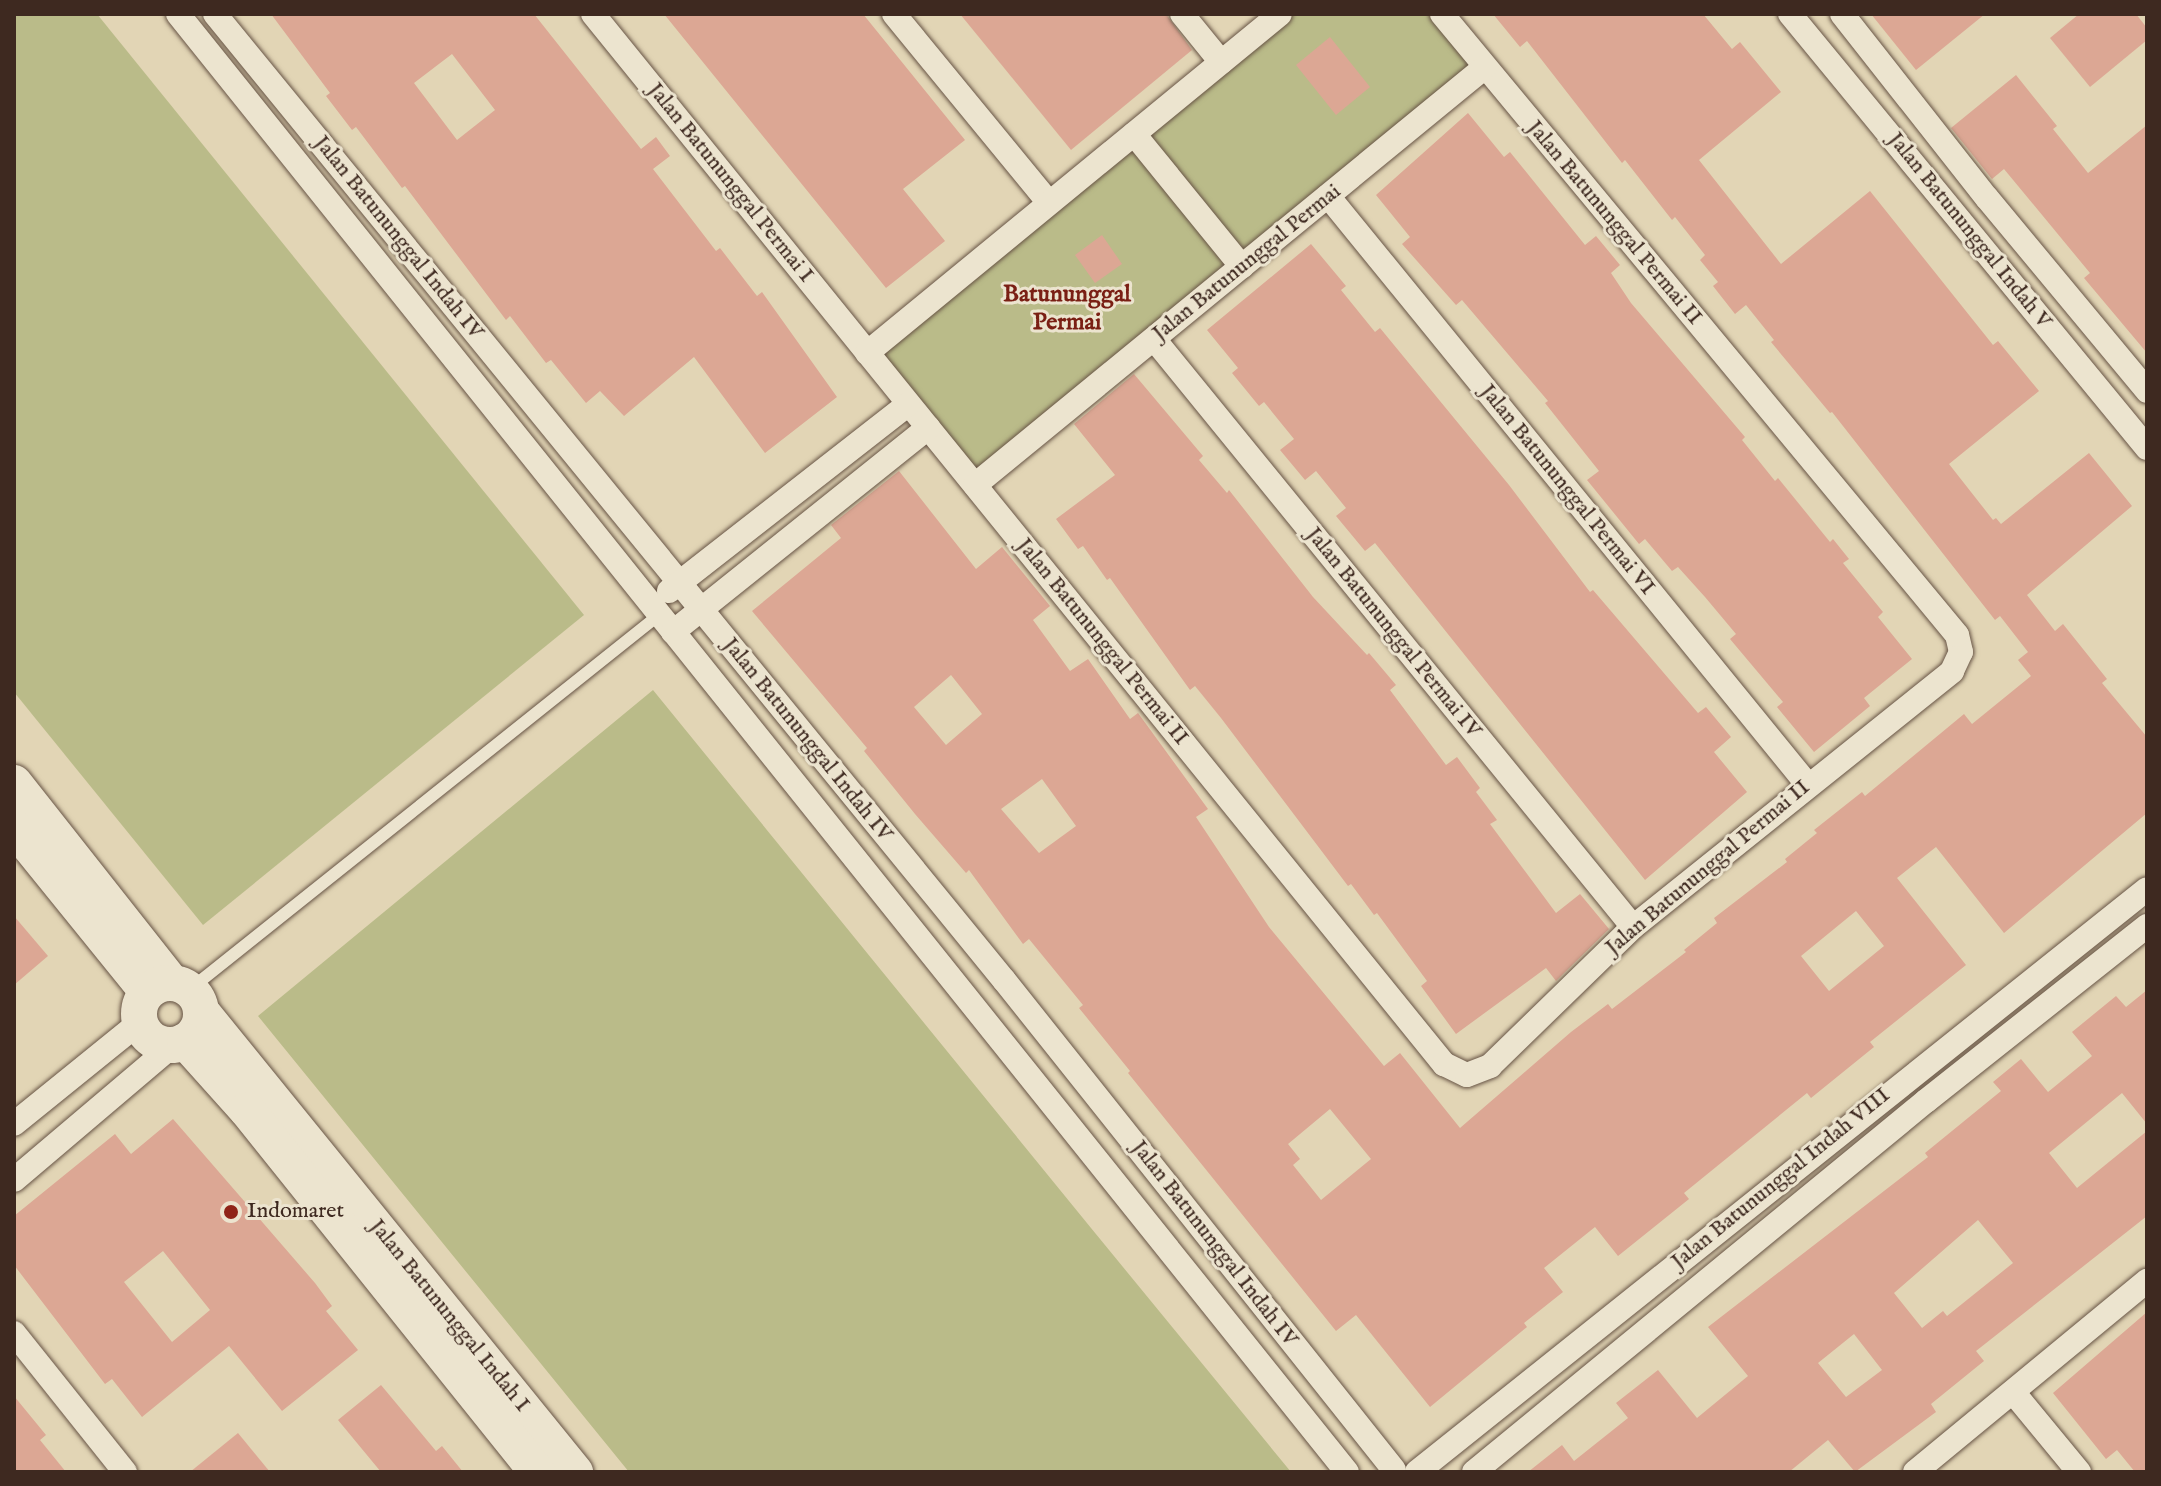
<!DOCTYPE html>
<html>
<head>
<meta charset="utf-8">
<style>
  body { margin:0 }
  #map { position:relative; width:2161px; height:1486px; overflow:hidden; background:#e2d5b5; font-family:"IM FELL English",serif }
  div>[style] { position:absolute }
  .green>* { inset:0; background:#babb89 }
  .building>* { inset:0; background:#dca794 }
  .roads { filter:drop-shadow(0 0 2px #675445) drop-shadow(0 0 2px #675445) }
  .lane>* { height:12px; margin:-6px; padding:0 6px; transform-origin:6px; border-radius:6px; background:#ece4cf }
  .street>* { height:24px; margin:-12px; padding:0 12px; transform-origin:12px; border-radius:12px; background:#ece4cf }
  .secondary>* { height:36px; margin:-18px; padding:0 18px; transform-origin:18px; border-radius:18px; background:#ece4cf }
  .secondary>.ring { margin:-18px; padding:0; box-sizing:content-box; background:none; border:36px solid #ece4cf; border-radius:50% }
  .dots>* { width:22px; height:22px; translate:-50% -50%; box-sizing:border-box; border:4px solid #ece4cf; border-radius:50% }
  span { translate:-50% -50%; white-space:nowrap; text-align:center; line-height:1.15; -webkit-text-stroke:6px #ece4cf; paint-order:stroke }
  .street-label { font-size:22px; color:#3e2920 }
  .poi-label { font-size:22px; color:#3e2920 }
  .left { translate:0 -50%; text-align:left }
  .neighbourhood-label { font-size:24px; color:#7a1f14; font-weight:700 }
  .frame { position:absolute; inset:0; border:16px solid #3e2920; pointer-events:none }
</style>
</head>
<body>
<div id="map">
  <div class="green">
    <i style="clip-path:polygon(14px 14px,97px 14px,584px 615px,203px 925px,14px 692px)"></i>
    <i style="clip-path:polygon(1290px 14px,1445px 14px,1483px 61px,975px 479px,871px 352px)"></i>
    <i style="clip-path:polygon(653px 690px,1091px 1228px,1291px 1472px,629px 1472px,258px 1016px)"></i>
  </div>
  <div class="building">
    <i style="clip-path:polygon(evenodd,271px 14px,534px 14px,641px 149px,656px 137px,670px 156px,653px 169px,716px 251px,720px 248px,757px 296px,762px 292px,837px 397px,765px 453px,694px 357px,624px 416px,600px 391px,586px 403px,551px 360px,546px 363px,510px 316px,506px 320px,405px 186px,402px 188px,356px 127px,352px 130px,326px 96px,330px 93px,271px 14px,452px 54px,495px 110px,457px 140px,414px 83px,452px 54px)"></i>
    <i style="clip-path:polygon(664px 14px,863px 14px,965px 140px,903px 189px,945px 241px,886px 288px)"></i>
    <i style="clip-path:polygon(960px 14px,1166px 14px,1192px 50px,1071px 150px)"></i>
    <i style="clip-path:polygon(evenodd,1493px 14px,1703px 14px,1732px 49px,1740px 42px,1781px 92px,1699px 160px,1781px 264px,1870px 191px,1993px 345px,1998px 341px,2039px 391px,1949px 464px,1993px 520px,1996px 518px,2001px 524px,2089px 453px,2132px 506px,2027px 595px,2055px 631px,2063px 624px,2107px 679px,2102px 683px,2147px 737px,2147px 813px,2004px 933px,1936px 847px,1897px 878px,1966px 965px,1870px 1042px,1874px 1047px,1811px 1098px,1807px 1093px,1684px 1193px,1689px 1199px,1618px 1256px,1595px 1227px,1544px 1268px,1563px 1292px,1524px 1323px,1527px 1327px,1430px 1407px,1356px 1315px,1336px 1331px,1128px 1073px,1130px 1071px,1079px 1008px,1083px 1005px,1029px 939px,1023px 944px,969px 870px,966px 873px,915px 814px,864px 751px,867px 748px,752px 611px,841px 538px,831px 525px,899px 471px,976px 569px,1002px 547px,1050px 606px,1033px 620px,1070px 671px,1088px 659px,1130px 719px,1138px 713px,1208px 809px,1196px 817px,1269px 927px,1384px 1066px,1400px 1053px,1460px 1128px,1571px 1032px,1608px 1004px,1612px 1009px,1686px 952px,1684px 950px,1717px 923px,1714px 918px,1787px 862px,1785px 859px,1817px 833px,1814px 830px,1862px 792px,1865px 796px,1964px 714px,1972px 724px,2031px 676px,2018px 660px,2028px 652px,2000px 616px,1995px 620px,1832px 412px,1830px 413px,1771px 342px,1774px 340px,1746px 305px,1735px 314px,1713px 286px,1718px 282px,1700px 260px,1705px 255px,1675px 217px,1672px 220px,1625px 160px,1622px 163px,1527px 41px,1520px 47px,1493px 14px,951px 675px,982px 714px,946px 745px,914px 707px,951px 675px,1493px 14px,1042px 779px,1076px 826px,1039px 853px,1001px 809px,1042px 779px,1493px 14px,1856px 911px,1884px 946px,1829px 991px,1801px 956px,1856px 911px,1493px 14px,1330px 1109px,1371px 1159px,1321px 1200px,1293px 1165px,1300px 1159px,1288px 1144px,1330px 1109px)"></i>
    <i style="clip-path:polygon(1871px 14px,1985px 14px,1916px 70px)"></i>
    <i style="clip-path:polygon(2079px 14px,2136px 14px,2147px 28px,2147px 40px,2090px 87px,2050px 38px)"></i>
    <i style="clip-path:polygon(1330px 37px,1370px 87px,1336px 115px,1296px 65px)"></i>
    <i style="clip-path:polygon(2016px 75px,2057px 126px,2053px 129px,2088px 173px,2147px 125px,2147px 353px,2084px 278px,2090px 273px,2004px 169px,1992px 179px,1951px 128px)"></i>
    <i style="clip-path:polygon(1468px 113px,1504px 157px,1510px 152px,1585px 245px,1596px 236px,1620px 265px,1611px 273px,1631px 303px,1745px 437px,1742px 440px,1775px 481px,1778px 478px,1830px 542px,1833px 539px,1849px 559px,1843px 563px,1883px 612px,1878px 617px,1912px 659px,1864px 698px,1870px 706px,1814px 752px,1777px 707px,1783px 702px,1730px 639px,1736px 634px,1705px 597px,1678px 567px,1672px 571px,1645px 539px,1639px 544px,1587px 480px,1599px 471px,1545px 403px,1548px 401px,1462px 300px,1456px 305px,1402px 244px,1410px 237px,1376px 195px)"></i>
    <i style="clip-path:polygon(1102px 235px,1122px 264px,1095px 283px,1075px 255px)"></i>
    <i style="clip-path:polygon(1311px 244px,1346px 286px,1341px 290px,1375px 332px,1380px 328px,1509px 485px,1590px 592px,1593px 590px,1698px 713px,1706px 707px,1731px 737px,1714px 752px,1747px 792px,1645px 880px,1375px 543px,1365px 551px,1336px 516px,1346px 508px,1316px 471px,1305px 480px,1280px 450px,1294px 439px,1264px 402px,1259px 406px,1232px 373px,1238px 368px,1207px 330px)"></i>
    <i style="clip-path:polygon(1134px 374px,1203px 456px,1199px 460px,1227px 493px,1229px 490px,1313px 597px,1367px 655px,1369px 653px,1396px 685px,1390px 690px,1446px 765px,1457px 757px,1480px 788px,1476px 792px,1497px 820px,1490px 824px,1556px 913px,1580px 894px,1609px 929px,1556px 981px,1546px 968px,1456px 1034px,1421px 986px,1427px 981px,1377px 913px,1374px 915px,1351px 884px,1348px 886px,1221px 718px,1195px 686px,1190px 690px,1110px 578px,1107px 580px,1083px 546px,1078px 549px,1056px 519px,1115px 475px,1074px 424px)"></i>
    <i style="clip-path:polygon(14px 916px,48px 956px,14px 985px)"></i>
    <i style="clip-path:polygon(evenodd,2147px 990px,2147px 1124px,2122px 1093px,2049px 1153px,2077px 1188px,2147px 1131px,2147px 1216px,1976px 1351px,1984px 1361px,1931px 1404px,1936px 1412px,1855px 1472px,1828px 1440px,1789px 1472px,1528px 1472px,1562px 1445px,1574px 1461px,1628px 1418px,1616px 1403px,1658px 1370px,1697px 1418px,1748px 1376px,1708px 1327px,1928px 1157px,1925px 1153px,2001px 1091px,1993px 1082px,2021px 1059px,2048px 1092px,2092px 1056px,2072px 1032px,2116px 996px,2126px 1007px,2147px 990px,1978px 1220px,2013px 1263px,1947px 1316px,1943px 1311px,1922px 1328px,1894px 1293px,1978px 1220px,2147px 990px,1854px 1334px,1882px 1370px,1846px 1397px,1818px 1363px,1854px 1334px)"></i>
    <i style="clip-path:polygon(evenodd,173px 1119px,315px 1283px,332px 1306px,326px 1311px,358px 1350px,282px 1411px,229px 1346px,142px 1417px,112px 1379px,105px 1384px,14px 1265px,14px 1216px,115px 1134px,131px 1154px,173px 1119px,163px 1251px,210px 1310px,172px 1342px,124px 1282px,163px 1251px)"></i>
    <i style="clip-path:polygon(2147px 1312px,2147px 1472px,2135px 1472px,2117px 1450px,2106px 1459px,2053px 1393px)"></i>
    <i style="clip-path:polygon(381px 1385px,436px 1451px,442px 1446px,463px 1472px,381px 1472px,338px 1420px)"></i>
    <i style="clip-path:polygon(14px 1396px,46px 1435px,40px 1440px,66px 1472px,14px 1472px)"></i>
    <i style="clip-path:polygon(238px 1433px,270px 1472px,190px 1472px)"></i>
  </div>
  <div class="roads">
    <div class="lane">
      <i style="left:189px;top:990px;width:601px;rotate:-38.59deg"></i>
    </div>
    <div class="street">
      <i style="left:178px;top:14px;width:1869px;rotate:51.28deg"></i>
      <i style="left:215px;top:14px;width:1247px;rotate:50.76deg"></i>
      <i style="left:1004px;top:980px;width:626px;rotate:51.48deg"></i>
      <i style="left:593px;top:14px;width:1352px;rotate:50.98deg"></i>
      <i style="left:1444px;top:1064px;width:25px;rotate:26deg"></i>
      <i style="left:1467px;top:1075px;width:25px;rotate:-21deg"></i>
      <i style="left:1490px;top:1066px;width:199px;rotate:-44.2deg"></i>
      <i style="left:1633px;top:927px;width:409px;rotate:-38.7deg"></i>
      <i style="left:1952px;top:671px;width:21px;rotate:-65deg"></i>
      <i style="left:1961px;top:652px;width:17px;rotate:-103deg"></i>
      <i style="left:1957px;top:635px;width:807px;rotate:-129.67deg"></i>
      <i style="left:894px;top:14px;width:244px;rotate:50.6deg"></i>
      <i style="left:1182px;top:14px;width:62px;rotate:50.9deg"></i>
      <i style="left:1790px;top:14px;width:562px;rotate:50.56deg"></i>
      <i style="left:1842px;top:14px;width:234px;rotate:51.8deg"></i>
      <i style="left:1987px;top:198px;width:251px;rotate:50.3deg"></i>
      <i style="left:1134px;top:134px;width:171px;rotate:50.9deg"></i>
      <i style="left:1328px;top:196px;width:758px;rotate:50.83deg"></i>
      <i style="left:1154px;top:339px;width:758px;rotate:50.83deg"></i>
      <i style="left:867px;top:353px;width:534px;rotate:-39.38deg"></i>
      <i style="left:975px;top:485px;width:659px;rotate:-39.34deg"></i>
      <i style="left:669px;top:591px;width:303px;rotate:-38deg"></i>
      <i style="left:673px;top:632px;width:327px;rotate:-38.7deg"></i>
      <i style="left:14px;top:1124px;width:162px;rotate:-39deg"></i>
      <i style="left:14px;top:1180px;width:207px;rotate:-40.3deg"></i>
      <i style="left:14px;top:1333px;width:178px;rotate:51.4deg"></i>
      <i style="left:2013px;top:1392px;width:104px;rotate:50.5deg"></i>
      <i style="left:1417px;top:1472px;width:934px;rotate:-38.61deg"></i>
      <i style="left:1474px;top:1472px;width:585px;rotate:-39.38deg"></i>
      <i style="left:1926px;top:1101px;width:282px;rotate:-38.4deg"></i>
      <i style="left:1915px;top:1472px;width:301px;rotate:-39.5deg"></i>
    </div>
    <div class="secondary">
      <i style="left:14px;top:783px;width:253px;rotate:51.7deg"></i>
      <i style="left:14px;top:827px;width:211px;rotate:51deg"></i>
      <i class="ring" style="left:139px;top:983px;width:26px;height:26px"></i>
      <i style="left:201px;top:1011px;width:594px;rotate:50.95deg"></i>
      <i style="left:185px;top:1041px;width:93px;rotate:48.1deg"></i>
      <i style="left:247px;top:1110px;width:464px;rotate:51.3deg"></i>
    </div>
  </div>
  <div class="dots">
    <i style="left:231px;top:1212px;background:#8f2418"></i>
  </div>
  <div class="street-label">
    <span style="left:730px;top:183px;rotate:51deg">Jalan Batununggal Permai I</span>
    <span style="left:1614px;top:223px;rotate:50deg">Jalan Batununggal Permai II</span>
    <span style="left:1969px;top:231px;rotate:51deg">Jalan Batununggal Indah V</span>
    <span style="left:398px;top:238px;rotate:51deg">Jalan Batununggal Indah IV</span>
    <span style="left:1247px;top:263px;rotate:-39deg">Jalan Batununggal Permai</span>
    <span style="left:1567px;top:490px;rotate:51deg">Jalan Batununggal Permai VI</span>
    <span style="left:1393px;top:633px;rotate:51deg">Jalan Batununggal Permai IV</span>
    <span style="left:1102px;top:642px;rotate:51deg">Jalan Batununggal Permai II</span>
    <span style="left:807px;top:740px;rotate:51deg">Jalan Batununggal Indah IV</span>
    <span style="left:1708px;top:868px;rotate:-40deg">Jalan Batununggal Permai II</span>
    <span style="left:1781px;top:1179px;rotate:-39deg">Jalan Batununggal Indah VIII</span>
    <span style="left:1214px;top:1244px;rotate:52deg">Jalan Batununggal Indah IV</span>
    <span style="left:449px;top:1316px;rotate:51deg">Jalan Batununggal Indah I</span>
  </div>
  <div class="poi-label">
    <span class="left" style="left:247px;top:1212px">Indomaret</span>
  </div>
  <div class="neighbourhood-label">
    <span style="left:1067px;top:309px">Batununggal<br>Permai</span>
  </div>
  <div class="frame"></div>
</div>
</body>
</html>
